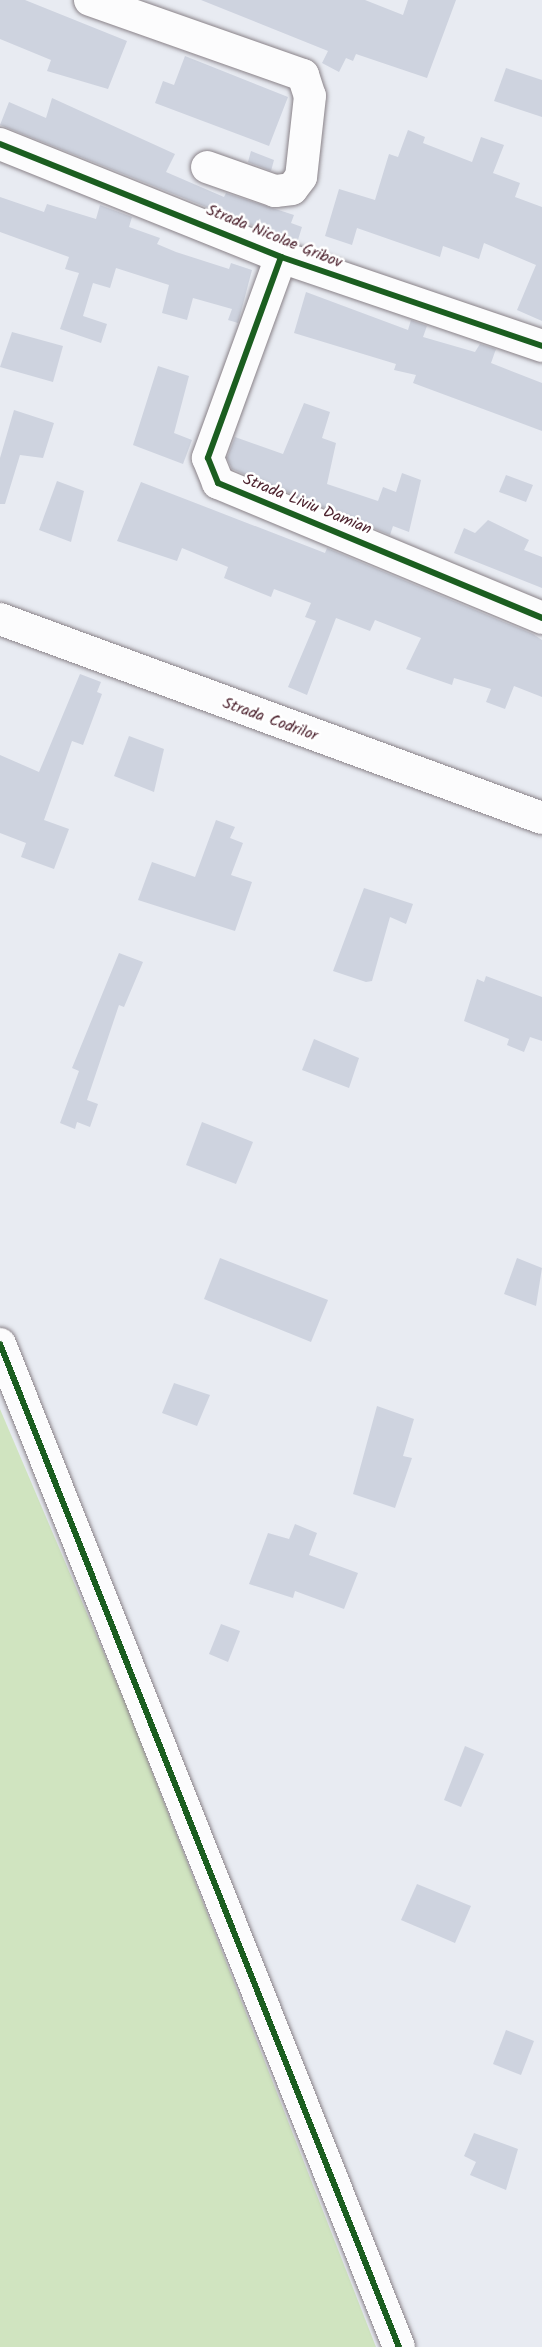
<!DOCTYPE html>
<html>
<head>
<meta charset="utf-8">
<style>
  body { margin:0 }
  #map { position:relative; width:542px; height:2347px; overflow:hidden; background:#e8ebf2; font-family:Kalam,sans-serif }
  div>[style] { position:absolute }
  .green>* { inset:0; background:#d0e4c0 }
  .building>* { inset:0; background:#ced3df }
  .roads { filter:drop-shadow(0 0 2px #898288) drop-shadow(0 0 2px #898288) }
  .minor>* { height:32px; margin:-16px; padding:0 16px; transform-origin:16px; border-radius:16px; background:#fcfcfd }
  .cycleway>* { height:6px; margin:-3px; padding:0 3px; transform-origin:3px; border-radius:3px; background:#1b5e20 }
  span { translate:-50% -50%; white-space:nowrap; text-align:center; line-height:1.15; -webkit-text-stroke:5px #fff; paint-order:stroke }
  .street-label { font-size:16px; color:#4a1f2b }
</style>
</head>
<body>
<div id="map">
  <div class="green">
    <i style="clip-path:polygon(0 1409px,126px 1705px,376px 2347px,0 2347px)"></i>
  </div>
  <div class="building">
    <i style="clip-path:polygon(0 0,25px 0,127px 41px,108px 89px,47px 71px,51px 60px,0 39px)"></i>
    <i style="clip-path:polygon(201px 0,365px 0,403px 15px,408px 0,456px 0,427px 78px,356px 54px,353px 61px,346px 58px,339px 72px,322px 63px,328px 51px)"></i>
    <i style="clip-path:polygon(185px 56px,288px 97px,269px 146px,155px 103px,163px 81px,174px 85px)"></i>
    <i style="clip-path:polygon(506px 68px,542px 80px,542px 117px,494px 101px)"></i>
    <i style="clip-path:polygon(52px 98px,175px 154px,166px 172px,224px 197px,226px 193px,294px 215px,291px 223px,302px 227px,297px 243px,0 125px,9px 102px,46px 118px)"></i>
    <i style="clip-path:polygon(408px 130px,425px 137px,423px 143px,472px 162px,481px 137px,504px 145px,493px 173px,520px 183px,515px 197px,542px 207px,542px 321px,517px 310px,536px 265px,484px 243px,479px 259px,443px 246px,440px 257px,357px 228px,352px 245px,325px 236px,339px 189px,375px 200px,389px 154px,398px 157px)"></i>
    <i style="clip-path:polygon(251px 151px,274px 160px,271px 171px,248px 162px)"></i>
    <i style="clip-path:polygon(0 197px,44px 212px,47px 204px,96px 219px,100px 205px,132px 217px,129px 227px,160px 238px,157px 244px,176px 252px,229px 269px,231px 263px,252px 270px,238px 323px,228px 320px,232px 309px,193px 298px,187px 320px,162px 313px,169px 285px,116px 268px,110px 288px,93px 283px,83px 316px,107px 324px,101px 343px,60px 329px,79px 273px,65px 269px,69px 257px,0 232px)"></i>
    <i style="clip-path:polygon(306px 292px,408px 330px,411px 320px,427px 326px,423px 337px,475px 352px,480px 344px,496px 349px,491px 363px,542px 383px,542px 431px,413px 383px,416px 375px,394px 370px,396px 364px,294px 333px)"></i>
    <i style="clip-path:polygon(12px 332px,63px 346px,53px 382px,0 367px)"></i>
    <i style="clip-path:polygon(158px 366px,189px 376px,174px 433px,192px 440px,183px 464px,133px 445px)"></i>
    <i style="clip-path:polygon(304px 403px,330px 412px,322px 438px,336px 443px,327px 484px,378px 501px,383px 487px,396px 492px,402px 473px,421px 480px,409px 532px,393px 526px,390px 535px,232px 469px,227px 458px,235px 437px,283px 454px)"></i>
    <i style="clip-path:polygon(14px 410px,54px 423px,43px 458px,20px 455px,5px 504px,0 504px,0 458px)"></i>
    <i style="clip-path:polygon(506px 475px,533px 485px,526px 502px,499px 492px)"></i>
    <i style="clip-path:polygon(57px 481px,84px 491px,71px 542px,39px 530px)"></i>
    <i style="clip-path:polygon(141px 482px,325px 553px,327px 548px,533px 634px,542px 640px,542px 697px,514px 686px,505px 709px,486px 702px,491px 689px,454px 678px,452px 685px,406px 669px,421px 638px,375px 620px,370px 631px,336px 618px,307px 695px,288px 687px,316px 621px,305px 617px,311px 603px,274px 589px,271px 597px,224px 578px,228px 567px,182px 548px,177px 561px,117px 541px)"></i>
    <i style="clip-path:polygon(488px 520px,529px 540px,524px 550px,542px 557px,542px 588px,454px 553px,464px 528px,475px 533px)"></i>
    <i style="clip-path:polygon(80px 674px,101px 682px,97px 692px,102px 694px,83px 745px,72px 741px,44px 820px,69px 829px,54px 869px,21px 857px,26px 843px,0 833px,0 755px,39px 772px)"></i>
    <i style="clip-path:polygon(129px 736px,164px 749px,154px 792px,114px 776px)"></i>
    <i style="clip-path:polygon(216px 820px,235px 827px,230px 838px,243px 843px,231px 875px,252px 882px,235px 931px,138px 900px,152px 862px,195px 877px)"></i>
    <i style="clip-path:polygon(364px 888px,413px 904px,406px 924px,390px 917px,372px 981px,366px 982px,333px 971px)"></i>
    <i style="clip-path:polygon(119px 953px,143px 962px,124px 1007px,119px 1005px,87px 1100px,98px 1104px,90px 1127px,77px 1122px,75px 1129px,60px 1123px,79px 1071px,72px 1068px)"></i>
    <i style="clip-path:polygon(486px 976px,542px 997px,542px 1041px,530px 1037px,524px 1052px,507px 1045px,509px 1039px,464px 1021px,477px 979px,484px 982px)"></i>
    <i style="clip-path:polygon(314px 1039px,359px 1058px,349px 1088px,302px 1070px)"></i>
    <i style="clip-path:polygon(202px 1122px,253px 1142px,236px 1184px,186px 1165px)"></i>
    <i style="clip-path:polygon(220px 1258px,328px 1300px,311px 1342px,204px 1299px)"></i>
    <i style="clip-path:polygon(517px 1258px,542px 1268px,536px 1306px,504px 1294px)"></i>
    <i style="clip-path:polygon(174px 1383px,210px 1395px,197px 1426px,162px 1413px)"></i>
    <i style="clip-path:polygon(377px 1406px,414px 1419px,403px 1456px,412px 1458px,395px 1508px,353px 1494px)"></i>
    <i style="clip-path:polygon(295px 1524px,317px 1533px,309px 1555px,358px 1573px,344px 1609px,295px 1591px,293px 1598px,249px 1584px,268px 1533px,289px 1539px)"></i>
    <i style="clip-path:polygon(221px 1624px,240px 1631px,228px 1662px,209px 1654px)"></i>
    <i style="clip-path:polygon(465px 1746px,484px 1754px,461px 1807px,444px 1800px)"></i>
    <i style="clip-path:polygon(417px 1884px,471px 1906px,455px 1943px,401px 1920px)"></i>
    <i style="clip-path:polygon(506px 2030px,534px 2041px,521px 2075px,493px 2064px)"></i>
    <i style="clip-path:polygon(474px 2133px,518px 2149px,506px 2190px,470px 2175px,476px 2162px,464px 2156px)"></i>
  </div>
  <div class="roads">
    <div class="minor">
      <i style="left:90px;top:0;width:226px;rotate:19.4deg"></i>
      <i style="left:303px;top:75px;width:22px;rotate:72deg"></i>
      <i style="left:310px;top:96px;width:81px;rotate:96.3deg"></i>
      <i style="left:301px;top:177px;width:15px;rotate:127deg"></i>
      <i style="left:292px;top:189px;width:17px;rotate:173deg"></i>
      <i style="left:275px;top:191px;width:72px;rotate:-160.6deg"></i>
      <i style="left:0;top:144px;width:303px;rotate:21.9deg"></i>
      <i style="left:281px;top:257px;width:276px;rotate:18.8deg"></i>
      <i style="left:281px;top:257px;width:214px;rotate:110deg"></i>
      <i style="left:208px;top:458px;width:27px;rotate:68deg"></i>
      <i style="left:218px;top:483px;width:351px;rotate:22.6deg"></i>
      <i style="left:0;top:619px;width:577px;rotate:20.16deg"></i>
      <i style="left:0;top:1344px;width:1079px;rotate:68.31deg"></i>
    </div>
  </div>
  <div class="cycleway">
    <i style="left:0;top:144px;width:303px;rotate:21.9deg"></i>
    <i style="left:281px;top:257px;width:276px;rotate:18.8deg"></i>
    <i style="left:281px;top:257px;width:214px;rotate:110deg"></i>
    <i style="left:208px;top:458px;width:27px;rotate:68deg"></i>
    <i style="left:218px;top:483px;width:351px;rotate:22.6deg"></i>
    <i style="left:0;top:1344px;width:1079px;rotate:68.31deg"></i>
  </div>
  <div class="street-label">
    <span style="left:274px;top:237px;rotate:22deg">Strada Nicolae Gribov</span>
    <span style="left:307px;top:505px;rotate:22deg">Strada Liviu Damian</span>
    <span style="left:270px;top:720px;rotate:20deg">Strada Codrilor</span>
  </div>
</div>
</body>
</html>
